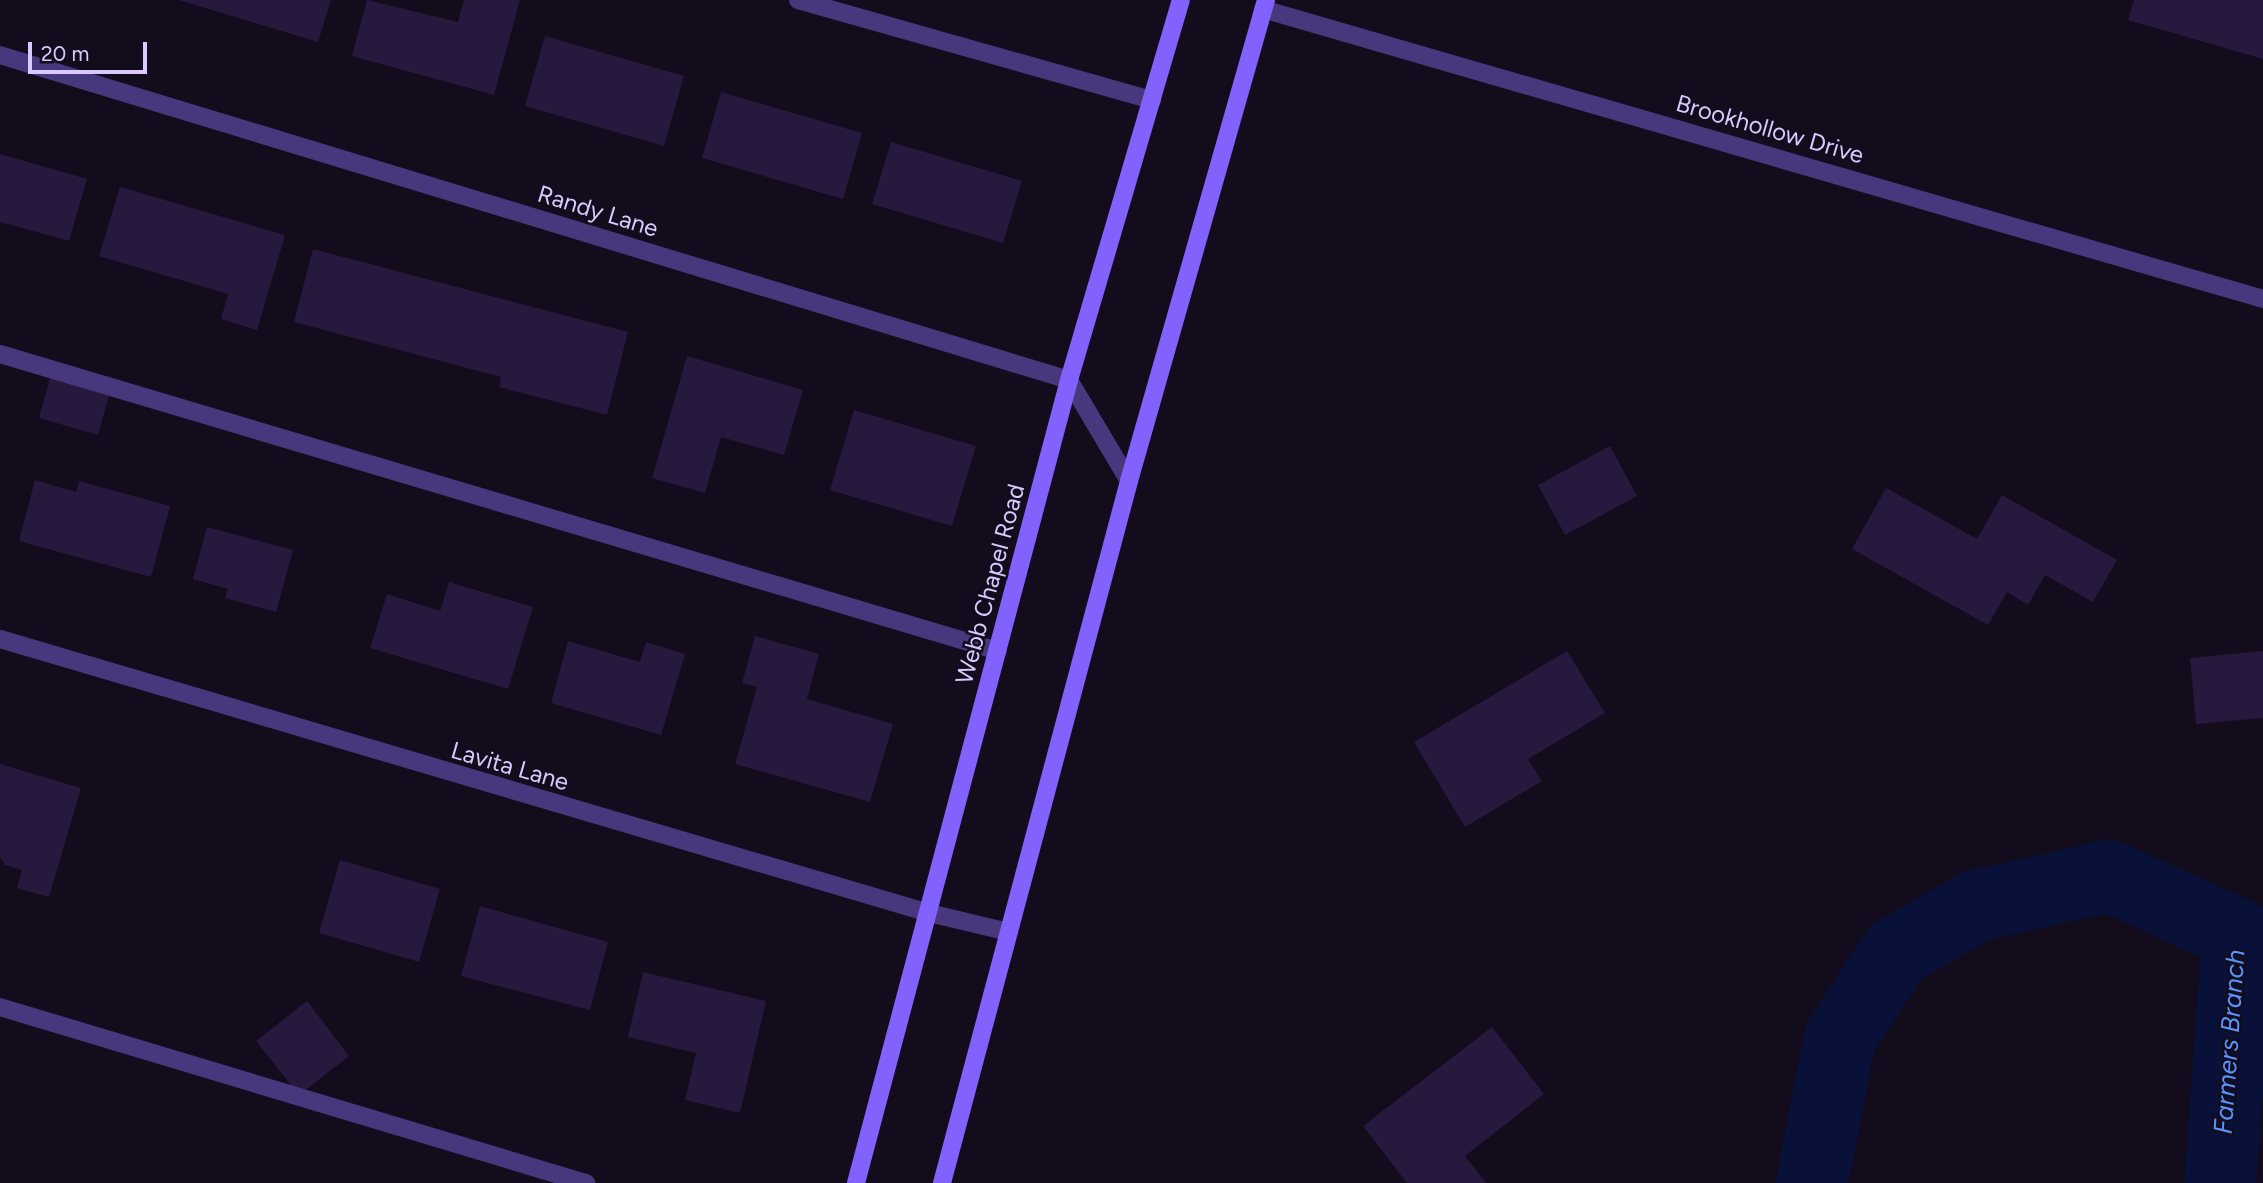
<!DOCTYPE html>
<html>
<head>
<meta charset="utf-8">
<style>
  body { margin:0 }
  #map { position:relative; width:2263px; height:1183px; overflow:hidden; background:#120c1d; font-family:Figtree,sans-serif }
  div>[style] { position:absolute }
  .river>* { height:72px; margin:-36px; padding:0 36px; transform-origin:36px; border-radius:36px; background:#091139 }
  .building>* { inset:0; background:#27183e }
  .service>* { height:18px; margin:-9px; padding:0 9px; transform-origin:9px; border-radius:9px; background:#47377c }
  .minor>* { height:18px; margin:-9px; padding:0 9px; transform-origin:9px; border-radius:9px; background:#47377c }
  .secondary>* { height:18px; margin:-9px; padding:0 9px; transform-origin:9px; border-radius:9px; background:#8361fd }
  span { translate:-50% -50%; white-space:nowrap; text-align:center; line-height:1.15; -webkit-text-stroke:5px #120c1d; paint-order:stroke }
  .street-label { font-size:24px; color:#d9c9fe }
  .water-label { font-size:26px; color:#5892fd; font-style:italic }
  .scale { position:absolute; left:28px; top:42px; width:119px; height:32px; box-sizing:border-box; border:4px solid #d9c9fe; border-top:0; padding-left:9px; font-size:21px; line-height:24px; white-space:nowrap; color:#d9c9fe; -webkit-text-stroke:5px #120c1d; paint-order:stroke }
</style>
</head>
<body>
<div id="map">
  <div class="river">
    <i style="left:1812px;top:1183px;width:149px;rotate:-79.1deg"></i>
    <i style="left:1840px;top:1037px;width:102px;rotate:-56.6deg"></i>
    <i style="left:1896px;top:952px;width:92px;rotate:-29.9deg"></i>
    <i style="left:1976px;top:906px;width:136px;rotate:-12.7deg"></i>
    <i style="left:2109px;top:876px;width:141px;rotate:24.2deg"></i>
    <i style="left:2238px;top:934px;width:250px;rotate:94.1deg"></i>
  </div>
  <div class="building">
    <i style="clip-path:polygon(179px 0,331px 0,318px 42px)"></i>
    <i style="clip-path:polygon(367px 0,458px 22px,464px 0,520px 0,494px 95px,352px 56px)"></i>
    <i style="clip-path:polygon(2134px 0,2263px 0,2263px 59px,2128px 20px)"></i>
    <i style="clip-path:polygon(545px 36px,684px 76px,664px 146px,525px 106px)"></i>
    <i style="clip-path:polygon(721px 92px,862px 133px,843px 199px,702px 158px)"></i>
    <i style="clip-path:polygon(891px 142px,1022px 181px,1003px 243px,872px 204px)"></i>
    <i style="clip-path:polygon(0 154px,87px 179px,69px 241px,0 222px)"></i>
    <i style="clip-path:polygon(120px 187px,285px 235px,257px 330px,221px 319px,228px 294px,99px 256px)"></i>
    <i style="clip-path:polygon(313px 249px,628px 332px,607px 415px,499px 387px,501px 377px,294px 322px)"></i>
    <i style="clip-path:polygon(687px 356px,803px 390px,784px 455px,721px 437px,705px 493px,652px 478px)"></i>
    <i style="clip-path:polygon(52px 371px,111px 388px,98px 435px,39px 418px)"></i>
    <i style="clip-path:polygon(854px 410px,976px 446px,952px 526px,830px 490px)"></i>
    <i style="clip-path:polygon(1610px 446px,1637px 496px,1565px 535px,1538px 485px)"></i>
    <i style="clip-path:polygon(35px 480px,76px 492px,79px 481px,170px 506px,151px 577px,19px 541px)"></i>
    <i style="clip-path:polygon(1886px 488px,1977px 539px,2002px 495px,2117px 560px,2093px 602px,2045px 575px,2028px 605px,2007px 592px,1988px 625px,1852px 549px)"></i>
    <i style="clip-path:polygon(207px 527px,293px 550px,276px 612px,225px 598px,228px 589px,193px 579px)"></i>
    <i style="clip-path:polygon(449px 582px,533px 607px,508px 689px,370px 648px,387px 594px,440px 611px)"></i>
    <i style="clip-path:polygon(755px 636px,819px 654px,807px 699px,893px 724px,870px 802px,735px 764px,757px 687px,742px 683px)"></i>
    <i style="clip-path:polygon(568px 641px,640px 662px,646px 642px,685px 654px,661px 735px,551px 703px)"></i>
    <i style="clip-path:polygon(1567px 651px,1605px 713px,1528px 759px,1542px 781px,1465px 827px,1414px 742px)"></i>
    <i style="clip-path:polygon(2263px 651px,2263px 718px,2196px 724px,2190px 658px)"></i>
    <i style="clip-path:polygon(0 764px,81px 788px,49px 897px,17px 888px,22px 870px,5px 865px,0 857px)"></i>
    <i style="clip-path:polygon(340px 860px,440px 889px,419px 962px,319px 933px)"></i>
    <i style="clip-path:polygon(480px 906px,608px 942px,590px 1010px,461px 976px)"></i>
    <i style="clip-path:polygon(643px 972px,766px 1001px,740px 1113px,685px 1100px,696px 1053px,628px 1037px)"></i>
    <i style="clip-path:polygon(307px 1001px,349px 1056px,299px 1095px,256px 1041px)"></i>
    <i style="clip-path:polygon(1492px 1027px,1544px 1094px,1465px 1156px,1486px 1183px,1407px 1183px,1363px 1126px)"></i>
  </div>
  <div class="service">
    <i style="left:798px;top:0;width:368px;rotate:15.8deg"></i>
    <i style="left:0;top:354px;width:1041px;rotate:16.57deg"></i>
    <i style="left:0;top:1007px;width:612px;rotate:16.72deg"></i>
  </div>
  <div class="minor">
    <i style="left:1263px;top:9px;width:1041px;rotate:16.17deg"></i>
    <i style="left:0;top:55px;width:1117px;rotate:16.91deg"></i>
    <i style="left:1069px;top:380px;width:117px;rotate:59.3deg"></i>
    <i style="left:0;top:639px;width:969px;rotate:16.43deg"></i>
    <i style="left:929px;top:913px;width:82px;rotate:13.4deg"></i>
  </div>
  <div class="secondary">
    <i style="left:856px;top:1183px;width:831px;rotate:-75.14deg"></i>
    <i style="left:1069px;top:380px;width:396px;rotate:-73.6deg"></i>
    <i style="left:942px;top:1183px;width:726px;rotate:-75.08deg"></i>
    <i style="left:1129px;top:481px;width:500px;rotate:-74.1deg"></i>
  </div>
  <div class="street-label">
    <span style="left:1770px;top:129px;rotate:16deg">Brookhollow Drive</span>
    <span style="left:598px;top:211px;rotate:17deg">Randy Lane</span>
    <span style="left:990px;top:584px;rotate:-75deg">Webb Chapel Road</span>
    <span style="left:510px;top:766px;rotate:16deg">Lavita Lane</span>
  </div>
  <div class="water-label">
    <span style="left:2230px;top:1042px;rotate:-86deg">Farmers Branch</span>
  </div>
  <div class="scale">20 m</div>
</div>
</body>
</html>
